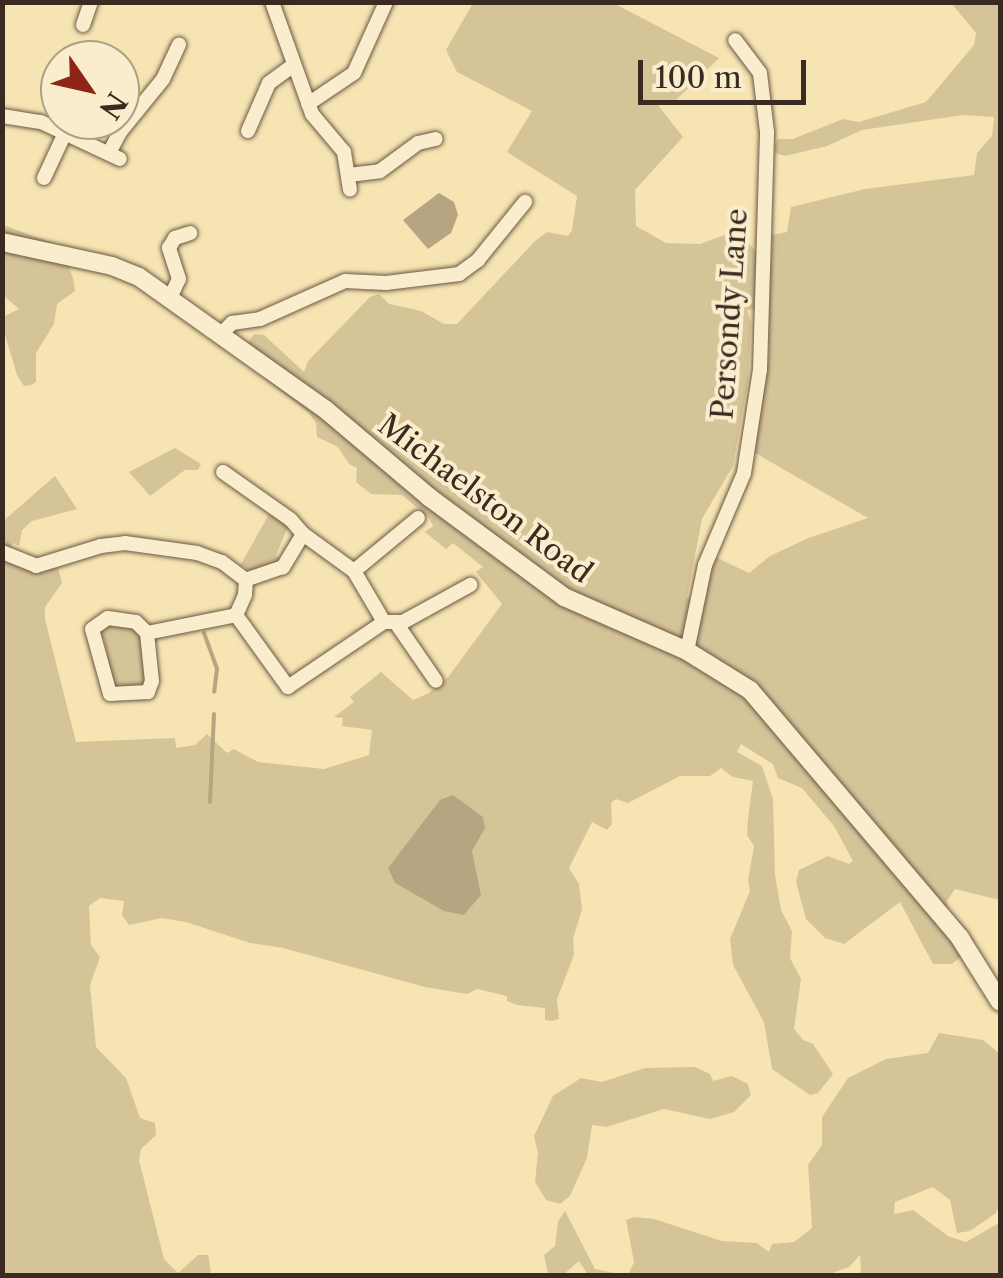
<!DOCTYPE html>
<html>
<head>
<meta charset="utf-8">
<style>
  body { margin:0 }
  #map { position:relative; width:1003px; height:1278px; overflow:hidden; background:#f6e4b2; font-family:"Libre Caslon Text",serif }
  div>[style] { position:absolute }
  .green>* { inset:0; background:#d6c499 }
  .water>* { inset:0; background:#b6a580 }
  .stream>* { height:4px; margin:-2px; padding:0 2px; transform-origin:2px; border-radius:2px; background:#b6a580 }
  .roads { filter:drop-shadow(0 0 2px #6a5844) drop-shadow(0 0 2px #6a5844) }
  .minor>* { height:14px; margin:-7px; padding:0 7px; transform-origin:7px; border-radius:7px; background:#f9edcd }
  .tertiary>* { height:18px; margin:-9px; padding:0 9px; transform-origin:9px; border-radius:9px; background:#f9edcd }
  span { translate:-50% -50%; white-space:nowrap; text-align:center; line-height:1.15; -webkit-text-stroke:8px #f9edcd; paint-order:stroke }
  .street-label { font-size:30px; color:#3b2a20 }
  .frame { position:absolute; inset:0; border:5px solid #3b2a20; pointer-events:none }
  .north { position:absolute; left:40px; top:40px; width:100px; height:100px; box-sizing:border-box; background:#f9edcd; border:2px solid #ad9f88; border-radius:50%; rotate:124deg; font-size:28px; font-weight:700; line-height:40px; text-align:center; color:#3b2a20 }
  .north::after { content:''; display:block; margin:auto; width:35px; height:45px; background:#8f2418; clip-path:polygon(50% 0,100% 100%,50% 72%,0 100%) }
  .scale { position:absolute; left:638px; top:60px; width:168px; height:45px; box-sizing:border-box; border:5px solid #3b2a20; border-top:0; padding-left:12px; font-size:30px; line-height:35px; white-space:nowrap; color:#3b2a20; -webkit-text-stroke:8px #f9edcd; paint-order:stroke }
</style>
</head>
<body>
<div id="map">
  <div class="green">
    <i style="clip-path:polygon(evenodd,473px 3px,613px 3px,719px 58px,676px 100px,658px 105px,683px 137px,635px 190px,636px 226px,666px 243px,700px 244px,725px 235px,741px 236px,771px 266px,772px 235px,787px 232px,791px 207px,865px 189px,974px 175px,977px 153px,992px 136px,994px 117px,963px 115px,862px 130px,827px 146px,785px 156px,775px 153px,775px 145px,778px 139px,793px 139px,843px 119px,859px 122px,926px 102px,974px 45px,976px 33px,951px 3px,1000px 3px,1000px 900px,955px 889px,947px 901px,949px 912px,960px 922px,970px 942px,966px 953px,952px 964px,933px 964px,900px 902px,844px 944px,825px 938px,806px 919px,796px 882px,799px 870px,828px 856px,849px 864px,853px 861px,834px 826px,802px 788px,778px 778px,773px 764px,741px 744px,737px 752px,762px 766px,773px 799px,775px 875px,781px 910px,792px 931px,790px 958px,801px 979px,794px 1029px,803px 1040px,813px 1044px,833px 1074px,818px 1093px,810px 1095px,772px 1069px,764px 1022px,733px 965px,730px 939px,750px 891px,748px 880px,754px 846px,747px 835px,748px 819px,753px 781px,733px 777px,721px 768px,710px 776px,680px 776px,628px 803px,616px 799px,611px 803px,612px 824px,607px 830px,592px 822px,569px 868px,579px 884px,582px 909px,573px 939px,574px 955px,557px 999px,559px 1019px,552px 1021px,545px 1020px,545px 1008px,517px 1005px,507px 1001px,507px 996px,477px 989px,467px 994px,425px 987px,283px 948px,250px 943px,186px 922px,162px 918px,129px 925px,122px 915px,124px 901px,100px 898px,89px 906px,91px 945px,100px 957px,90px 985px,96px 1047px,126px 1078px,140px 1118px,155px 1123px,156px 1135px,141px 1149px,139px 1160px,164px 1259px,178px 1273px,198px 1255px,208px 1255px,211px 1271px,207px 1276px,3px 1275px,2px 558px,35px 571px,58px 568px,62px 583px,45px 607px,45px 619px,76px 742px,175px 738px,176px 748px,195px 745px,207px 734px,227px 753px,234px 749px,258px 762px,324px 769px,369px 755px,372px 730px,342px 726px,343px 718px,334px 717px,354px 702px,350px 697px,381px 672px,413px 700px,429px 693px,449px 676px,502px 604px,476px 572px,483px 567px,453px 543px,446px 549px,425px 532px,433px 526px,429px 518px,402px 495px,371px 494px,356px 482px,357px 468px,349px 464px,338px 447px,317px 437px,316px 423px,309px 413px,267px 380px,248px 358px,245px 347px,254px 334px,264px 335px,304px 372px,308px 361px,370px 297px,379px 294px,389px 304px,421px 311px,444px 324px,457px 324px,535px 241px,547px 232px,568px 236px,572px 230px,577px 196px,507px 152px,532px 111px,457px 72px,446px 50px,473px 3px,768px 308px,769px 357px,750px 450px,868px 518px,806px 539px,770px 556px,749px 573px,711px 555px,693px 601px,687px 597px,702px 519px,733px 466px,748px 381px,751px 323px,747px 310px,768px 308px)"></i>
    <i style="clip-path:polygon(3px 225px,61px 246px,73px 278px,75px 291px,57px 304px,54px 324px,36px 353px,36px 382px,31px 385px,24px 386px,17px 375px,3px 328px,3px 317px,19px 309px,3px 295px)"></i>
    <i style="clip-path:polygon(175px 448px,201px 464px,198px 470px,185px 470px,150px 496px,129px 472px)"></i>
    <i style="clip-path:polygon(55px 476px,77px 509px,32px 521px,22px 530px,19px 546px,13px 543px,10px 548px,3px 543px,2px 522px)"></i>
    <i style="clip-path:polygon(274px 513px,295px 532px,287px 529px,276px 555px,282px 561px,250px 571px,241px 564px,269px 514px)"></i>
    <i style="clip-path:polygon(127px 623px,142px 635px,146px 686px,114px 689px,104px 639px,98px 635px,102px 624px)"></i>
    <i style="clip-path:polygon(939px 1033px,983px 1040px,1000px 1054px,1000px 1204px,996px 1213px,970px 1231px,957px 1233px,950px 1200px,933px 1187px,895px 1202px,894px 1214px,913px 1210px,948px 1236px,966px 1242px,999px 1223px,1000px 1275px,861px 1275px,860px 1255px,849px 1267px,827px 1275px,628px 1275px,634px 1262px,626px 1220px,634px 1217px,654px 1219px,722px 1241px,757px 1243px,769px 1252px,772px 1244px,794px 1242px,812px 1228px,808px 1165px,822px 1145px,822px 1117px,848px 1078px,886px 1059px,928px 1053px)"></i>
    <i style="clip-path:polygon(695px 1067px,710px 1074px,713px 1081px,732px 1076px,748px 1084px,751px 1095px,734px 1112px,710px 1119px,664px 1109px,606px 1127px,592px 1125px,587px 1158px,570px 1196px,560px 1204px,546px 1200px,535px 1182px,538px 1153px,534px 1136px,553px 1096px,581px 1078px,602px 1082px,645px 1068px)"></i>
    <i style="clip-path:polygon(565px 1211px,595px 1269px,622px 1275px,588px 1275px,579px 1261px,565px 1273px,548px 1273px,544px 1255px,555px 1246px,558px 1221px)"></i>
  </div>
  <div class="water">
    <i style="clip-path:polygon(439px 193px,454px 202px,458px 215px,451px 233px,428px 249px,403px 220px)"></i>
    <i style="clip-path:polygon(453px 795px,483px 817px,485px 828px,472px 851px,481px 895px,464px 915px,444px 911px,395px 883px,388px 868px,440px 800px)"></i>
  </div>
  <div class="stream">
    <i style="left:204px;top:633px;width:38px;rotate:70deg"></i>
    <i style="left:217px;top:669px;width:23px;rotate:97deg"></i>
    <i style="left:210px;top:802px;width:88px;rotate:-87.4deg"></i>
  </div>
  <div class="roads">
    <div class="minor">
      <i style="left:272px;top:2px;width:119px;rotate:70.3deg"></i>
      <i style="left:312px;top:114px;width:50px;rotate:49.9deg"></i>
      <i style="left:344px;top:152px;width:38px;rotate:81deg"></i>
      <i style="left:83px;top:25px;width:24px;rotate:-71deg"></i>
      <i style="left:308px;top:104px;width:55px;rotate:-34deg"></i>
      <i style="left:354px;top:73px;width:78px;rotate:-65.7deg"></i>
      <i style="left:2px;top:116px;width:39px;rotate:9deg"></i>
      <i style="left:41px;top:122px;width:87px;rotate:25.1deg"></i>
      <i style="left:248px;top:131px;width:52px;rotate:-66.4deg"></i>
      <i style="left:269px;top:83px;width:31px;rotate:-36deg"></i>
      <i style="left:109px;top:153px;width:24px;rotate:-62deg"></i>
      <i style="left:120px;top:132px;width:68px;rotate:-50.9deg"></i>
      <i style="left:163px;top:79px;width:38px;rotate:-65deg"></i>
      <i style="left:349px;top:175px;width:31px;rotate:-7deg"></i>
      <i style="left:380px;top:171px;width:47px;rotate:-36.4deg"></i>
      <i style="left:418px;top:143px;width:18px;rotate:-13deg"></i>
      <i style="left:44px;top:178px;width:50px;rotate:-65deg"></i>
      <i style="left:170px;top:298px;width:21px;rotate:-65deg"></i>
      <i style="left:179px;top:279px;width:33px;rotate:-108deg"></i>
      <i style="left:169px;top:248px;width:12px;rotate:-59deg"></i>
      <i style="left:175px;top:238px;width:16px;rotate:-18deg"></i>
      <i style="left:221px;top:334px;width:16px;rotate:-45deg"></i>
      <i style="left:232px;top:323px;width:28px;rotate:-8deg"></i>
      <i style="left:260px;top:319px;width:93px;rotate:-24.1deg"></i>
      <i style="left:345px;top:281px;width:41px;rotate:2.8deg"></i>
      <i style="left:386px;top:283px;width:74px;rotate:-7deg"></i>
      <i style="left:459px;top:274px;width:24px;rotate:-36deg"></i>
      <i style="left:478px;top:260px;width:75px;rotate:-51deg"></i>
      <i style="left:223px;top:472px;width:83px;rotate:35.2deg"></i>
      <i style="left:291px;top:520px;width:18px;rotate:49deg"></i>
      <i style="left:2px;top:552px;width:37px;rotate:22deg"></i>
      <i style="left:36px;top:566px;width:68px;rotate:-17.1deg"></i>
      <i style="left:101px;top:546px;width:24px;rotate:-7deg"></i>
      <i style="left:125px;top:543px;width:73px;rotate:7.9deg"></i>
      <i style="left:197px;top:553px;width:27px;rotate:20deg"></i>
      <i style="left:222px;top:562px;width:30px;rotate:37deg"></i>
      <i style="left:246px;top:580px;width:15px;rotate:94deg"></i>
      <i style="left:245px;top:595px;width:22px;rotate:114deg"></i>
      <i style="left:236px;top:615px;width:89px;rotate:54.2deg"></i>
      <i style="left:288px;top:687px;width:116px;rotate:-34.1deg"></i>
      <i style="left:384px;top:622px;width:59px;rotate:-120.5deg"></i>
      <i style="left:354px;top:571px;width:63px;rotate:-144deg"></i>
      <i style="left:303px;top:534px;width:39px;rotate:121deg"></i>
      <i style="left:283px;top:567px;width:39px;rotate:161deg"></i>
      <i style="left:354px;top:571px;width:83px;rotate:-39.6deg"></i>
      <i style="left:108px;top:618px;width:28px;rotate:8deg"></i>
      <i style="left:136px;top:622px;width:16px;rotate:45deg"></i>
      <i style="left:147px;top:633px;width:48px;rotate:84.1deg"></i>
      <i style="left:152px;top:681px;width:12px;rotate:110deg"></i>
      <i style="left:148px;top:692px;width:38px;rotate:177deg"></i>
      <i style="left:110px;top:694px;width:67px;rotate:-105.5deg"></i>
      <i style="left:92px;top:629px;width:19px;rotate:-35deg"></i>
      <i style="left:384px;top:622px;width:19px"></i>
      <i style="left:403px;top:622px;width:77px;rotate:-28.9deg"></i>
      <i style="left:396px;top:623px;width:70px;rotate:55.4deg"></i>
      <i style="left:147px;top:633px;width:91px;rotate:-11.4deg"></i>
      <i style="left:687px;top:651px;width:88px;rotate:-78.2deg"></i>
      <i style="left:705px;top:565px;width:100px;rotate:-67deg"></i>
      <i style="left:744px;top:473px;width:104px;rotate:-81.2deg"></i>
      <i style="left:760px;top:370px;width:238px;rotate:-88.3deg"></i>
      <i style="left:767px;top:132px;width:59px;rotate:-96.8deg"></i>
      <i style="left:760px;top:73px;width:41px;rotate:-127.1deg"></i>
    </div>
    <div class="tertiary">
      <i style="left:2px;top:242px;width:113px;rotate:12.3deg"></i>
      <i style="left:112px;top:266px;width:29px;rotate:22deg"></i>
      <i style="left:139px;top:277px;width:229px;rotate:35.4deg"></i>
      <i style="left:326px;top:410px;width:135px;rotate:40.2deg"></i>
      <i style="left:429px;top:497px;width:168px;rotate:36.5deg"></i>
      <i style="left:564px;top:597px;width:134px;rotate:23.7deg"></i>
      <i style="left:687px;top:651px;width:74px;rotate:31.8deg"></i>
      <i style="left:750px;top:690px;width:325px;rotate:49.7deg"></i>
      <i style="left:960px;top:938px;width:75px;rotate:58deg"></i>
    </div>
  </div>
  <div class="street-label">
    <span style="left:730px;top:314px;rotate:-86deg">Persondy Lane</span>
    <span style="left:485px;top:499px;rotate:37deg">Michaelston Road</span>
  </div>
  <div class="frame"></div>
  <div class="north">N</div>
  <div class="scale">100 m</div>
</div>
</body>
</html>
